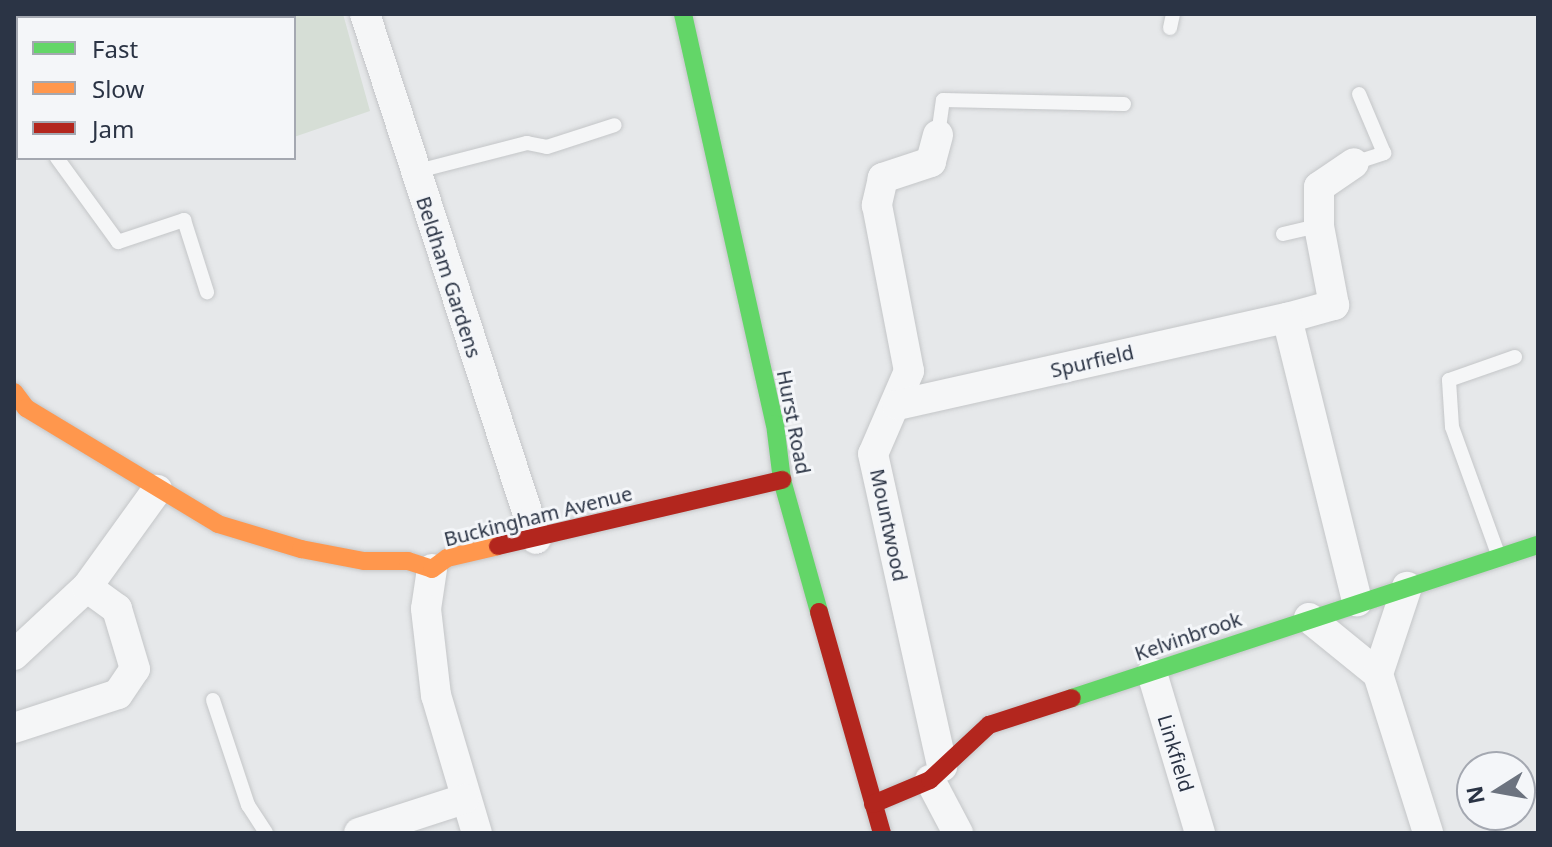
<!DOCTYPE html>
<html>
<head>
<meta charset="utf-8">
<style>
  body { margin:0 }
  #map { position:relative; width:1552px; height:847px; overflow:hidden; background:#e6e8ea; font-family:"Noto Sans",sans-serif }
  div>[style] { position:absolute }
  .green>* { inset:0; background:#d6ded6 }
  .roads { filter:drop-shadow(0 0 2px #c4c6c8) drop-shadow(0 0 2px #c4c6c8) }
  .lane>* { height:14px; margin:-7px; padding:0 7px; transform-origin:7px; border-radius:7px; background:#f5f6f7 }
  .street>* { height:30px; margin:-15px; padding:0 15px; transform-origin:15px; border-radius:15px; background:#f5f6f7 }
  .fast>* { height:18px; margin:-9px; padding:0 9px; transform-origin:9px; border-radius:9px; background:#63d668 }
  .slow>* { height:18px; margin:-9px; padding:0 9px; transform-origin:9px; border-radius:9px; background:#ff974d }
  .jam>* { height:18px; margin:-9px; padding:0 9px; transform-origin:9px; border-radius:9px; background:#b3261e }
  span { translate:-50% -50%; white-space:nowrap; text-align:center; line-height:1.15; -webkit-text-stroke:6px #f4f6f9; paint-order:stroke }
  .street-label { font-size:20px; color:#2b3445 }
  .frame { position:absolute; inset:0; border:16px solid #2b3445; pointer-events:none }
  .legend { position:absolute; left:16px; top:16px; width:280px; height:144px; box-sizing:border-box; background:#f4f6f9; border:2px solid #a4a8b1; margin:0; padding:10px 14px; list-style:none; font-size:24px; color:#2b3445 }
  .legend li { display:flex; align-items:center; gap:16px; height:40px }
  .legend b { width:40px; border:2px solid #a4a8b1 }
  .north { position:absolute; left:1456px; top:751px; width:80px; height:80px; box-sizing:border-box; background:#f4f6f9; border:2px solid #a4a8b1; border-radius:50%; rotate:259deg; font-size:22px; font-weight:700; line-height:32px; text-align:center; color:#2b3445 }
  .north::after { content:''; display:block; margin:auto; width:28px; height:36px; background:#6c737f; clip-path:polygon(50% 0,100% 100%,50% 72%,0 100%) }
</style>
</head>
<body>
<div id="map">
  <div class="green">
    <i style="clip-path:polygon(176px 14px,343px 14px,370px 111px,294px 137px,294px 18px)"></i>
  </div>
  <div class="roads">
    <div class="lane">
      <i style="left:1170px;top:28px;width:14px;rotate:-78deg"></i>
      <i style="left:14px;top:99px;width:7px;rotate:56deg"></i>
      <i style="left:938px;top:135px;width:35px;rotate:-82deg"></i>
      <i style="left:943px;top:100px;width:181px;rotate:1.3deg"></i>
      <i style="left:57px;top:158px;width:104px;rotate:54deg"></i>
      <i style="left:118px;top:242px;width:70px;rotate:-18.4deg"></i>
      <i style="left:184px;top:220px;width:76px;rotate:72.3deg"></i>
      <i style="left:1354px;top:163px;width:32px;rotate:-18deg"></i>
      <i style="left:1384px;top:153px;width:64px;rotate:-113deg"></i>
      <i style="left:414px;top:172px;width:117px;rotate:-14.4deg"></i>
      <i style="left:527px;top:143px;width:20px;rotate:11deg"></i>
      <i style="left:547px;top:147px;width:71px;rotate:-17.9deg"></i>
      <i style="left:1283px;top:234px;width:37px;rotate:-13deg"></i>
      <i style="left:1498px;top:554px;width:135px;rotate:-109.9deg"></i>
      <i style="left:1452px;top:427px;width:47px;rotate:-93.7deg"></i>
      <i style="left:1449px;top:380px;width:70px;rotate:-19.2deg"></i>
      <i style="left:213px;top:700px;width:111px;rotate:71.6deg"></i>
      <i style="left:248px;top:805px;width:33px;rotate:57deg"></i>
    </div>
    <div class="street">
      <i style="left:65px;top:14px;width:4px;rotate:76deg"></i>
      <i style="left:365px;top:14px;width:552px;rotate:71.96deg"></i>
      <i style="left:88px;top:18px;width:14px;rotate:-17deg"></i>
      <i style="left:14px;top:42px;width:4px;rotate:-14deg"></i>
      <i style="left:938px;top:135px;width:28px;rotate:105deg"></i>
      <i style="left:931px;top:162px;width:51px;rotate:161.6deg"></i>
      <i style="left:883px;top:178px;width:28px;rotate:103deg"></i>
      <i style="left:877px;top:205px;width:169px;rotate:79.1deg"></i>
      <i style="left:909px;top:371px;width:90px;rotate:113.4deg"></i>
      <i style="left:873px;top:454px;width:320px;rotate:77.5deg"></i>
      <i style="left:1287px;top:318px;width:49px;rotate:-15.5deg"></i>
      <i style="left:1334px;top:305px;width:80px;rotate:-100.8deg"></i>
      <i style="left:1319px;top:226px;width:39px;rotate:-90deg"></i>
      <i style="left:1319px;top:187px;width:42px;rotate:-34.4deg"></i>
      <i style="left:897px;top:405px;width:400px;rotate:-12.6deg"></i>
      <i style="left:1287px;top:318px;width:292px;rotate:76.1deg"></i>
      <i style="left:432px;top:569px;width:40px;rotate:98.5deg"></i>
      <i style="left:426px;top:609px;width:87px;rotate:83.4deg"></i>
      <i style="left:436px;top:695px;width:144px;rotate:73.5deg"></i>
      <i style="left:1309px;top:618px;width:89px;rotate:39.1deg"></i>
      <i style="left:1378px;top:674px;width:167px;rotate:72.5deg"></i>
      <i style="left:14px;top:655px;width:100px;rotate:-43deg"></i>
      <i style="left:87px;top:587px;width:120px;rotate:-54.2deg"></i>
      <i style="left:1152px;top:673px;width:167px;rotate:73.3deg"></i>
      <i style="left:1378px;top:674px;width:92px;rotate:-71.6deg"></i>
      <i style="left:14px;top:728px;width:109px;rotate:-18.1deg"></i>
      <i style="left:118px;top:694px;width:30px;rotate:-56deg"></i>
      <i style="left:135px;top:669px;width:63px;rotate:-106.7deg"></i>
      <i style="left:117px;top:609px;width:37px;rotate:-144deg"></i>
      <i style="left:930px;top:780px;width:60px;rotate:62.2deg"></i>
      <i style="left:359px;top:833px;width:110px;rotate:-17.9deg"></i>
    </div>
    <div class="fast">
      <i style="left:683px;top:14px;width:420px;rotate:77.4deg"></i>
      <i style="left:775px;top:424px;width:56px;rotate:82.9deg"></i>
      <i style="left:782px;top:480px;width:137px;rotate:74.3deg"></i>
      <i style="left:1072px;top:698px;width:490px;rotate:-18.2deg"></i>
    </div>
    <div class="slow">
      <i style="left:14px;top:392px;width:20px;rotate:53deg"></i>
      <i style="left:26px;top:408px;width:224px;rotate:31.1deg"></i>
      <i style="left:218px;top:524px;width:87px;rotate:16.8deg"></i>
      <i style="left:301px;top:549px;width:64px;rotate:10.8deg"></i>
      <i style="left:364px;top:561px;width:44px"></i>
      <i style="left:408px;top:561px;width:25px;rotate:18deg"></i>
      <i style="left:432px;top:569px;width:19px;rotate:-36deg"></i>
      <i style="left:447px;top:558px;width:52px;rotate:-13.2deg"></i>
    </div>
    <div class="jam">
      <i style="left:498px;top:546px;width:292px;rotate:-13.1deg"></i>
      <i style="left:819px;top:612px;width:230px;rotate:74.1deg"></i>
      <i style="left:873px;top:804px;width:62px;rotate:-22.8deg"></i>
      <i style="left:930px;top:780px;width:81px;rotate:-43deg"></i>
      <i style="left:989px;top:725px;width:87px;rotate:-18deg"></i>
    </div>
  </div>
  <div class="street-label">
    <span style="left:449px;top:277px;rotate:72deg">Beldham Gardens</span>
    <span style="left:1092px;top:361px;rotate:-13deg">Spurfield</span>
    <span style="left:794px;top:422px;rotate:79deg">Hurst Road</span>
    <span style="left:538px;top:516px;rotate:-14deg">Buckingham Avenue</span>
    <span style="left:889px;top:525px;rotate:78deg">Mountwood</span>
    <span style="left:1188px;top:636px;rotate:-19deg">Kelvinbrook</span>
    <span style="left:1176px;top:753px;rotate:73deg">Linkfield</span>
  </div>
  <div class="frame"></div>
  <ul class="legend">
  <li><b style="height:10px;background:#63d668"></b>Fast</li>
  <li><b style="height:10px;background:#ff974d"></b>Slow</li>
  <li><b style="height:10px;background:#b3261e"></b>Jam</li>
  </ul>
  <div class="north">N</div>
</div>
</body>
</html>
